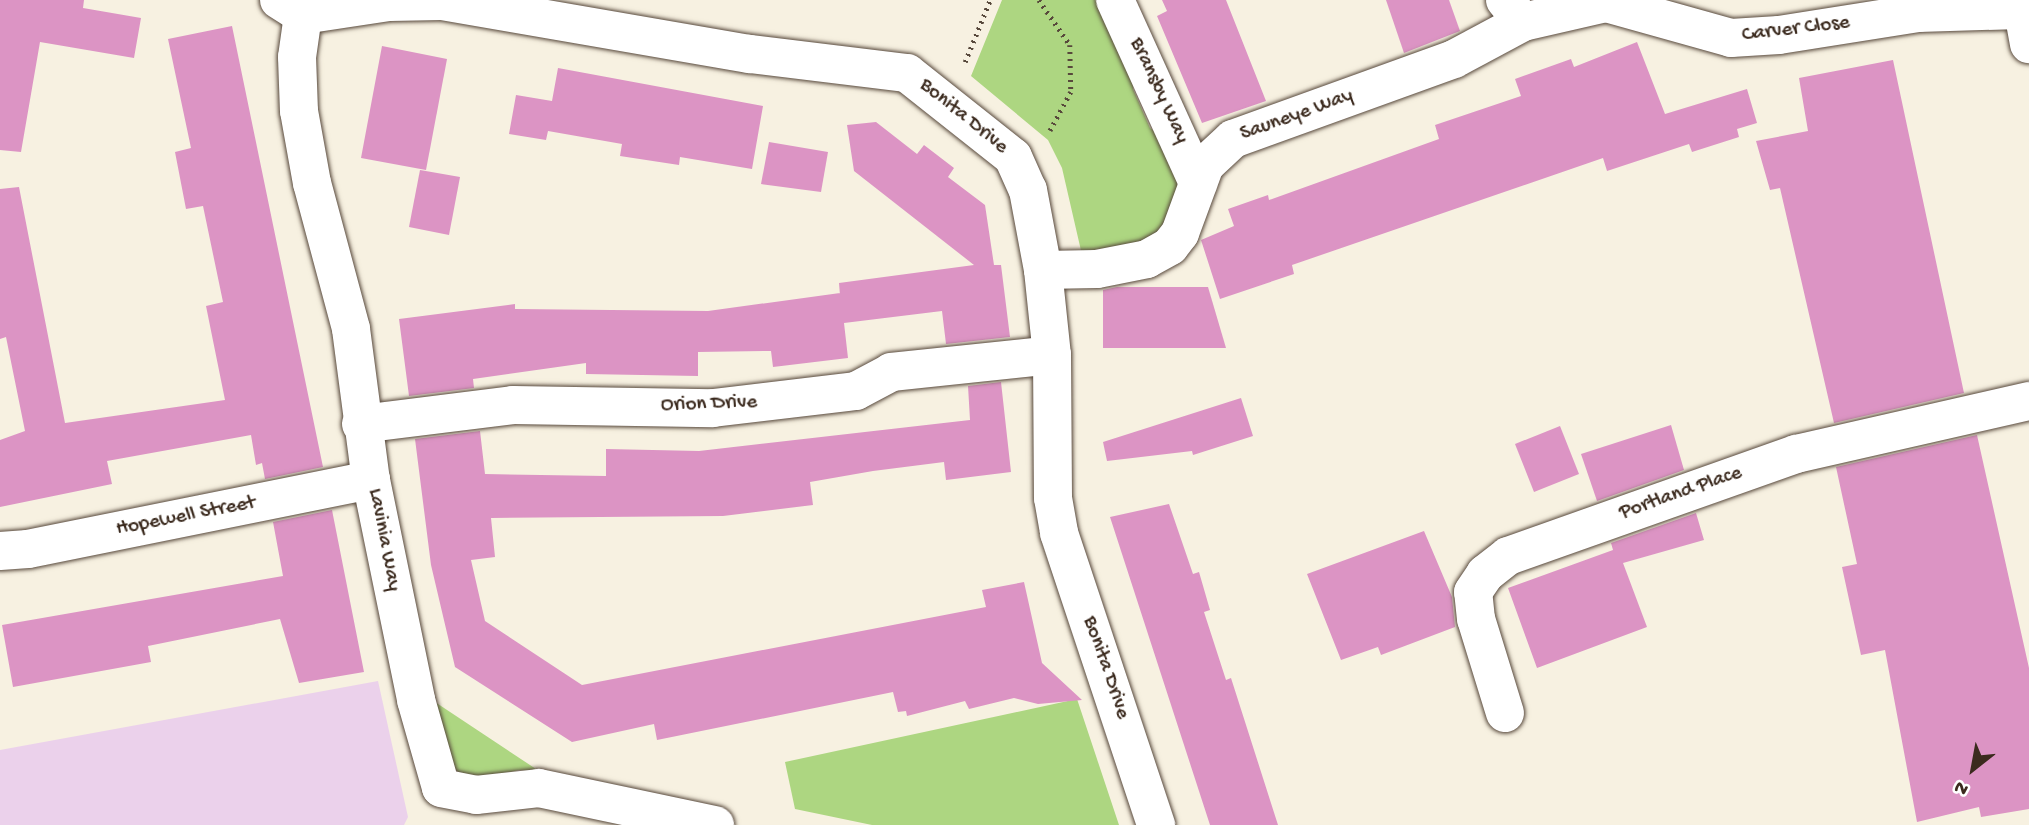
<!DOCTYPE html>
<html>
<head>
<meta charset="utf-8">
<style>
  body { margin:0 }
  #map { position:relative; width:2029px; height:825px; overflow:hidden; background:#f7f1e1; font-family:"Gochi Hand",sans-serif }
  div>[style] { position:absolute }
  .built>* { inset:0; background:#ebd1eb }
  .green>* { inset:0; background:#add681 }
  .building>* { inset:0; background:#dc94c4 }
  .path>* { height:4.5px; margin-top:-2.25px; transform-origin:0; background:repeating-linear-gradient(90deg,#57483b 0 2px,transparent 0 7px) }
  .roads { filter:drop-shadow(0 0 2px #57483b) drop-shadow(0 0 2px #57483b) }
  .minor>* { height:38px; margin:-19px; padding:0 19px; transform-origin:19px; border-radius:19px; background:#fff }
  span { translate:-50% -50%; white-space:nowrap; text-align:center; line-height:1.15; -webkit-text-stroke:6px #fff; paint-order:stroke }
  .street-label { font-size:21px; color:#3b2a1e }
  .north { position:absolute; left:1938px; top:734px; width:70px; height:70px; -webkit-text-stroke:5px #fff; paint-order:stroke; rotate:211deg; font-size:19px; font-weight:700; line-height:28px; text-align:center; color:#3b2a1e }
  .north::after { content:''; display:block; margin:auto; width:24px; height:32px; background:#3b2a1e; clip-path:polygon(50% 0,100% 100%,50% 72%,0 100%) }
</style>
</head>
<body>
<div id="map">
  <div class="built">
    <i style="clip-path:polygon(378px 681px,408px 817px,404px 825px,0 825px,0 750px)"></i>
  </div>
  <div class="green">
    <i style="clip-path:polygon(1002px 0,1100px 0,1134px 75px,1133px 89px,1150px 128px,1162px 136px,1180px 177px,1176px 212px,1153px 240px,1082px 255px,1062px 168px,1048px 140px,971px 76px)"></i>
    <i style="clip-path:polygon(1077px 699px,1119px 825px,872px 825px,795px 809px,785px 762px)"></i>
    <i style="clip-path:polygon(435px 702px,539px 771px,519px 770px,482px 778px,462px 775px,454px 768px)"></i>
  </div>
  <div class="building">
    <i style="clip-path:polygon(0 0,84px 0,83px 8px,141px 18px,134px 58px,40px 42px,21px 152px,0 150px)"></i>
    <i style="clip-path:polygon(1162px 0,1226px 0,1266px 101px,1202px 123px,1157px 16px,1167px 11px)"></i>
    <i style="clip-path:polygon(1386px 0,1449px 0,1460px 31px,1404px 53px)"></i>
    <i style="clip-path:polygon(232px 26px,323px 467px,265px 479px,262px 463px,256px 465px,251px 435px,107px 461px,112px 484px,0 507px,0 440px,25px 431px,6px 337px,0 339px,0 189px,19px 187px,65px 423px,225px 400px,206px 306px,223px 302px,203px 206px,186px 209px,175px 152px,191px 148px,168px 39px)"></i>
    <i style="clip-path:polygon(1637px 42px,1665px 114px,1747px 89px,1757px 123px,1737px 129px,1739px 137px,1692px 152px,1689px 144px,1607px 171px,1603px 158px,1292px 265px,1294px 274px,1220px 299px,1201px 240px,1234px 226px,1228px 209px,1268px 195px,1269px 200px,1439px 139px,1435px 125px,1521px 96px,1515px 79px,1571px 59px,1574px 67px)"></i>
    <i style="clip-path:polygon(382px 46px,447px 59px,426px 170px,361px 158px)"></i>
    <i style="clip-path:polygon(1893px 60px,1964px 393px,1834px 423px,1780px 188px,1770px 190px,1756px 141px,1808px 131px,1799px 78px)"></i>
    <i style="clip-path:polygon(558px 68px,763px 106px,752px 169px,680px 157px,679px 165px,620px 156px,622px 144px,548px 131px,546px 140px,509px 134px,516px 95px,552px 101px)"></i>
    <i style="clip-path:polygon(876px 122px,917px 154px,924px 145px,954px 168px,948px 177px,985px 205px,994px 265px,1001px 265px,1010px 337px,946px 344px,942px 311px,844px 323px,848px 358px,773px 367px,771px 351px,698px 352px,698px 376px,586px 374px,586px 363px,473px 379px,474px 388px,409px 396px,399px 319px,515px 304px,515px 309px,708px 311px,840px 293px,841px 308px,839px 283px,974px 265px,854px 171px,847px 125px)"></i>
    <i style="clip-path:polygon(769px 142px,828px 152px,821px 192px,761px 184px)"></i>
    <i style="clip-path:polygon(420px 170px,460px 177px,449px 235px,409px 227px)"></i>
    <i style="clip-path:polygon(1117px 287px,1208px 287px,1226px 348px,1103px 348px,1103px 290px)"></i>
    <i style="clip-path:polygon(1001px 382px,1011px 472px,946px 480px,944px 462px,873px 471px,810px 482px,813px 505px,723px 516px,491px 518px,495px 557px,471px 560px,485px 621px,582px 685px,986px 607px,982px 590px,1024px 582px,1042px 663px,1082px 700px,1038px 704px,1014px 698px,969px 709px,965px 701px,907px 716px,906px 711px,898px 712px,893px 692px,657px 740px,654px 724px,572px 742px,455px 667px,431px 565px,415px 439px,480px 431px,485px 474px,606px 476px,606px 449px,699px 451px,970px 420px,968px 386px)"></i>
    <i style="clip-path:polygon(1241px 398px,1253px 436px,1193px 455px,1192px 451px,1107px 461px,1103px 442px)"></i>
    <i style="clip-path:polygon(1671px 425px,1684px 470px,1597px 501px,1581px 454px)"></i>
    <i style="clip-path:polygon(1560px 426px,1579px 474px,1534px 492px,1515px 444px)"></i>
    <i style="clip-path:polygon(1977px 435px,2029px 668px,2029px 809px,1981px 817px,1979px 807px,1917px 822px,1885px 650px,1861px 655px,1842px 567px,1857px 564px,1836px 467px)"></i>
    <i style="clip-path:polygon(1169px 504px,1193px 574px,1199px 572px,1210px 610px,1204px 612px,1226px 680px,1231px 678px,1278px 825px,1210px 825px,1110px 517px)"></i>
    <i style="clip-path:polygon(332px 510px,364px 672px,299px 683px,280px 619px,148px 646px,151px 662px,13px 687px,2px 625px,283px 576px,273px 522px)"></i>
    <i style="clip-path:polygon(1696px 513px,1704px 540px,1623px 563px,1647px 627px,1537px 668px,1508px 588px,1613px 550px,1611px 543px)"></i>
    <i style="clip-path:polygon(1424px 531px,1452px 597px,1455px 627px,1381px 655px,1378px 647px,1341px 660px,1307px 574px)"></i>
  </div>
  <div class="path">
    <i style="left:1039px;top:0;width:55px;rotate:55.4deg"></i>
    <i style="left:1070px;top:45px;width:47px;rotate:88.8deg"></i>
    <i style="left:1071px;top:92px;width:44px;rotate:118.3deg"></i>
    <i style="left:965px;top:62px;width:67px;rotate:-68deg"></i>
  </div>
  <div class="roads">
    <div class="minor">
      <i style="left:279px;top:0;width:28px;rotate:32deg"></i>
      <i style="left:303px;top:15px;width:87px;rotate:-8.6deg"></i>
      <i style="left:389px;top:2px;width:53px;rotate:-1.1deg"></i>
      <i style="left:442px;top:1px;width:313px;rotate:9.8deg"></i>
      <i style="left:750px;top:54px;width:158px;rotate:6.9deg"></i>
      <i style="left:907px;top:73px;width:135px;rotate:38.4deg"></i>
      <i style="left:1013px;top:157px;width:36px;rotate:66deg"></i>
      <i style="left:1028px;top:190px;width:81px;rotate:79.4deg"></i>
      <i style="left:1043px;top:270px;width:85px;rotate:84deg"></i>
      <i style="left:1052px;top:355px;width:143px;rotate:89.6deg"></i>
      <i style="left:1053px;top:498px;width:36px;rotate:80deg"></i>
      <i style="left:1059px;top:533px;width:308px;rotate:71.6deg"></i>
      <i style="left:1115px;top:0;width:201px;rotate:65.6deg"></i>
      <i style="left:1505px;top:0;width:28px;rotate:51deg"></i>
      <i style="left:1523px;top:22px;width:85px;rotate:-12.9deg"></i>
      <i style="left:1606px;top:3px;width:130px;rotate:15.6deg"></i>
      <i style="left:1731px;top:38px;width:48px;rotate:-3.6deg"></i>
      <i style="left:1779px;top:35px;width:141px;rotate:-9deg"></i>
      <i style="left:1918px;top:13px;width:102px;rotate:-1.7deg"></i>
      <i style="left:2021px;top:0;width:45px;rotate:79.7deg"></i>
      <i style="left:303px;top:15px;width:42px;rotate:98.1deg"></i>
      <i style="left:297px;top:57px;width:54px;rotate:87.9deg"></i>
      <i style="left:299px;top:111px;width:73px;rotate:79.8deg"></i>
      <i style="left:312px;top:183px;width:151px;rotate:75deg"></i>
      <i style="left:351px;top:329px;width:152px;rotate:82.5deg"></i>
      <i style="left:371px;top:480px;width:225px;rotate:78.4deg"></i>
      <i style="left:416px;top:700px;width:91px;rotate:74.1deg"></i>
      <i style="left:441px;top:788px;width:36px;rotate:11deg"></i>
      <i style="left:476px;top:795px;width:63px;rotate:-6.3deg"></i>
      <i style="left:539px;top:788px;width:180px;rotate:11.9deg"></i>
      <i style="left:1043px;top:270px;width:54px;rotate:-1.1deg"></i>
      <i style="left:1097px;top:269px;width:51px;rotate:-11.3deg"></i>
      <i style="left:1147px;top:259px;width:26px;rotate:-29deg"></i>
      <i style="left:1170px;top:246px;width:16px;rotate:-52deg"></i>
      <i style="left:1180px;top:233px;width:72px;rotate:-69.8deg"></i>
      <i style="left:1205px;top:165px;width:38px;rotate:-43deg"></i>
      <i style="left:1233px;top:139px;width:235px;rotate:-19.9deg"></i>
      <i style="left:1454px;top:59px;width:78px;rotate:-28.2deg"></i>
      <i style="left:361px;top:424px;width:153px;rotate:-7.1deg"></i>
      <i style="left:513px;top:405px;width:200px;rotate:0.9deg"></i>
      <i style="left:713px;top:408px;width:144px;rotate:-6.8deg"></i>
      <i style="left:856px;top:391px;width:40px;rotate:-28deg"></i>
      <i style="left:891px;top:372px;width:162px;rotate:-6deg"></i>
      <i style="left:0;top:551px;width:28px;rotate:-4deg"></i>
      <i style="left:28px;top:549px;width:350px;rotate:-11.4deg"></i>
      <i style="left:1505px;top:713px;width:98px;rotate:-107.1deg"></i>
      <i style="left:1476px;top:619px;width:27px;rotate:-96deg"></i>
      <i style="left:1473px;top:592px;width:22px;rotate:-56deg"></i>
      <i style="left:1485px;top:574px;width:29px;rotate:-38deg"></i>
      <i style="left:1508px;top:556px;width:306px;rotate:-19.5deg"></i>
      <i style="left:1796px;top:454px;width:239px;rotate:-12.8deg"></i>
    </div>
  </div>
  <div class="street-label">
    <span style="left:1796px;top:30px;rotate:-7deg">Carver Close</span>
    <span style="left:1158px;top:91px;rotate:65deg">Bransby Way</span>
    <span style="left:1297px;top:116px;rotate:-20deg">Sauneye Way</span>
    <span style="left:963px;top:117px;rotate:39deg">Bonita Drive</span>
    <span style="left:709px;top:405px;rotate:-2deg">Orion Drive</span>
    <span style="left:1681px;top:494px;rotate:-19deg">Portland Place</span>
    <span style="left:186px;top:517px;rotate:-11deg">Hopewell Street</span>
    <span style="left:383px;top:540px;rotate:79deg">Lavinia Way</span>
    <span style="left:1105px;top:668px;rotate:71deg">Bonita Drive</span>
  </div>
  <div class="north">N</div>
</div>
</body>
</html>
